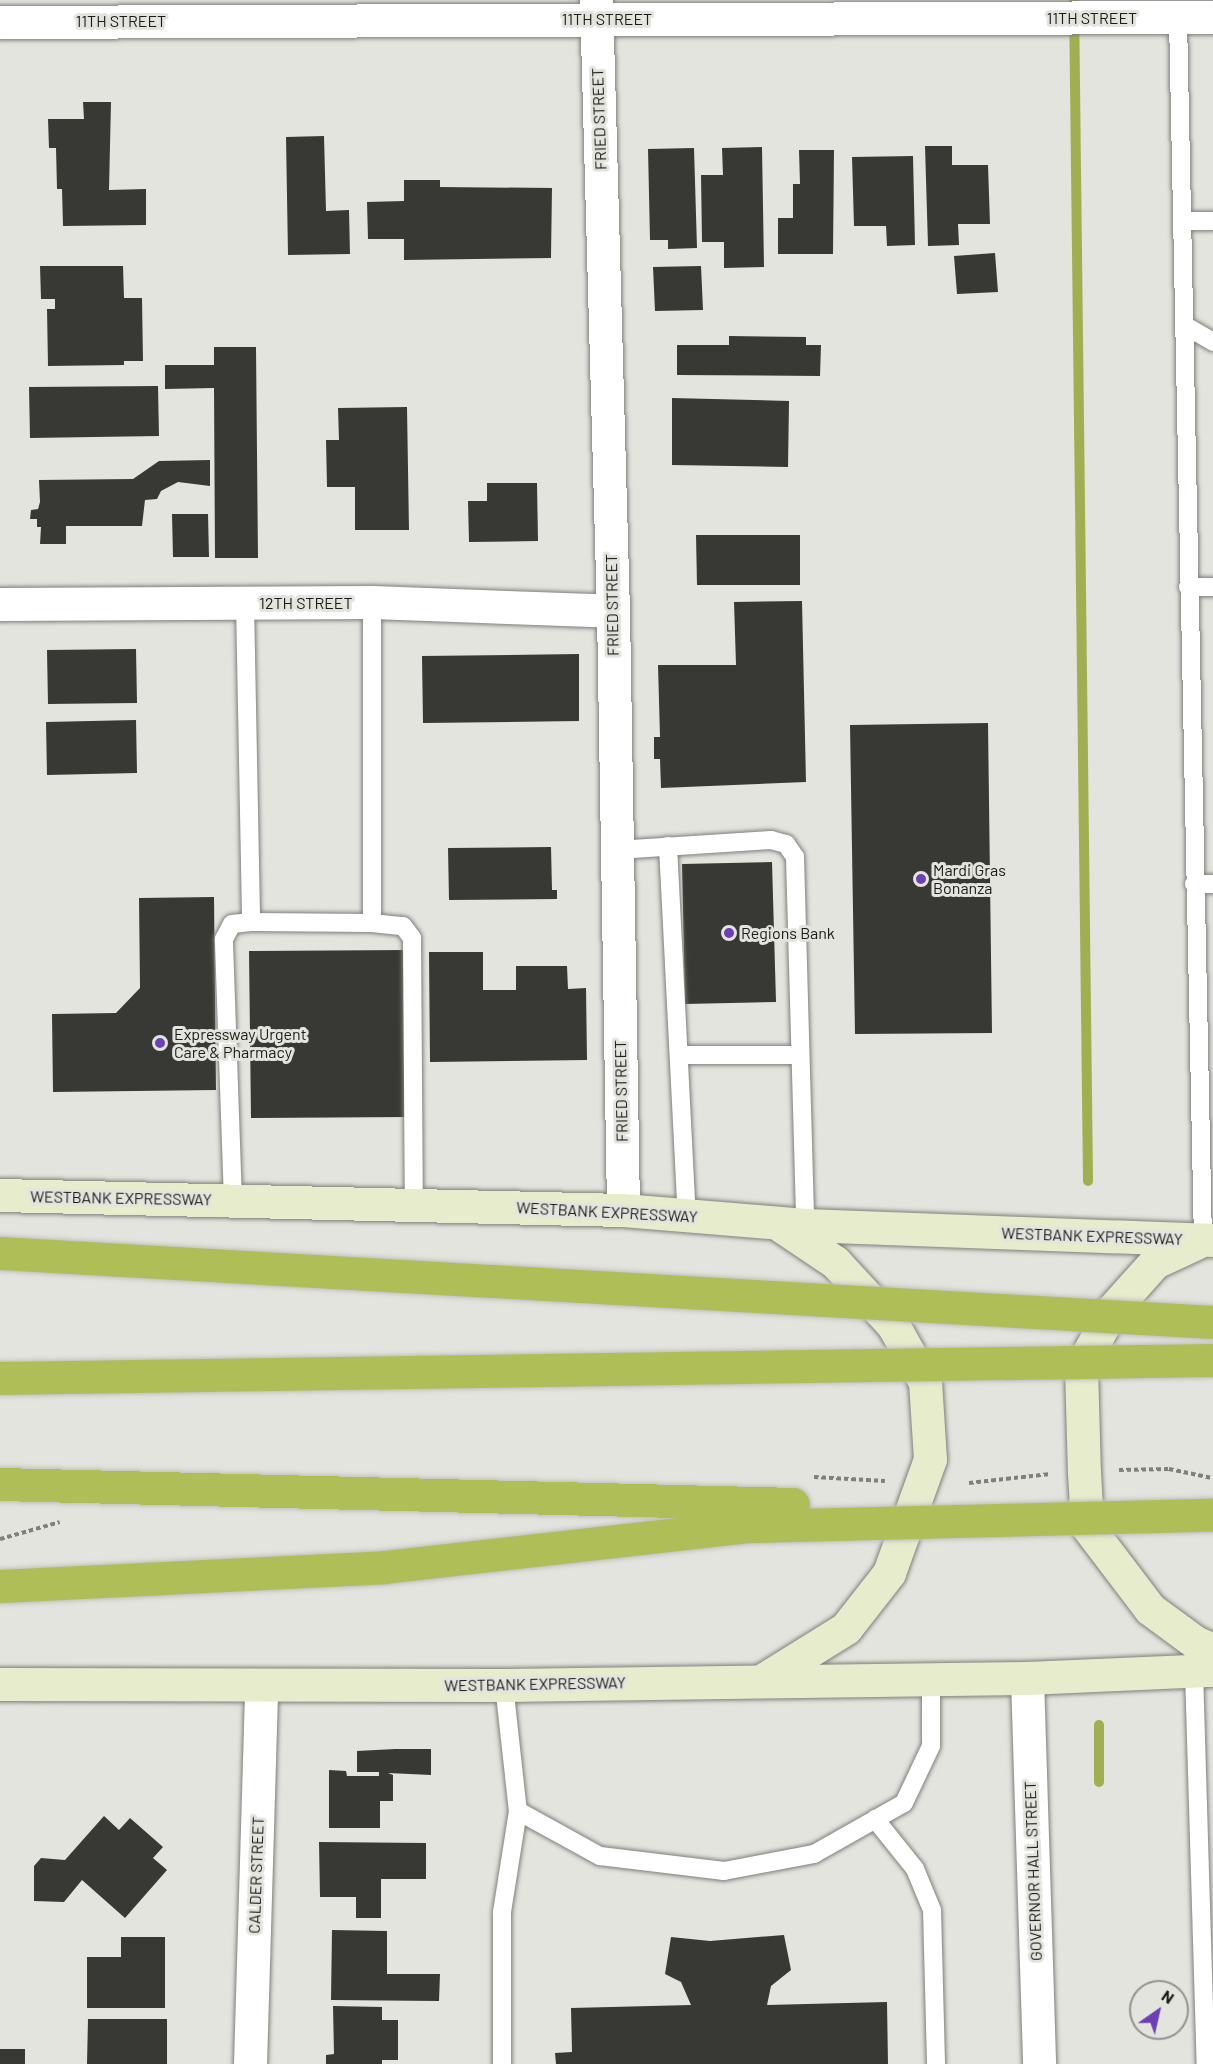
<!DOCTYPE html>
<html>
<head>
<meta charset="utf-8">
<style>
  body { margin:0 }
  #map { position:relative; width:1213px; height:2064px; overflow:hidden; background:#e3e4de; font-family:Barlow,sans-serif }
  div>[style] { position:absolute }
  .stream>* { height:10px; margin:-5px; padding:0 5px; transform-origin:5px; border-radius:5px; background:#a2af51 }
  .building>* { inset:0; background:#383935 }
  .path>* { height:4px; margin-top:-2px; transform-origin:0; background:repeating-linear-gradient(90deg,#7f807b 0 4.5px,transparent 0 7.5px) }
  .roads { filter:drop-shadow(0 0 2px #7f807b) drop-shadow(0 0 2px #7f807b) }
  .service>* { height:18px; margin:-9px; padding:0 9px; transform-origin:9px; border-radius:9px; background:#fff }
  .minor>* { height:33px; margin:-16.5px; padding:0 16.5px; transform-origin:16.5px; border-radius:16.5px; background:#fff }
  .secondary>* { height:33px; margin:-16.5px; padding:0 16.5px; transform-origin:16.5px; border-radius:16.5px; background:#e7eccd }
  .bridges { filter:drop-shadow(0 0 2px #bfbfbe) drop-shadow(0 0 2px #bfbfbe) }
  .motorway-bridge>* { height:33px; margin:-16.5px; padding:0 16.5px; transform-origin:16.5px; border-radius:16.5px; background:#b0be58 }
  .dots>* { width:16px; height:16px; translate:-50% -50%; box-sizing:border-box; border:3px solid #e3e4de; border-radius:50% }
  span { translate:-50% -50%; white-space:nowrap; text-align:center; line-height:1.15; -webkit-text-stroke:6px #e3e4de; paint-order:stroke }
  .street-label { font-size:16px; color:#1a1b18 }
  .poi-label { font-size:16px; color:#1a1b18 }
  .left { translate:0 -50%; text-align:left }
  .north { position:absolute; left:1129px; top:1980px; width:60px; height:60px; box-sizing:border-box; background:#e3e4de; border:2px solid #93948f; border-radius:50%; rotate:34deg; font-size:16px; font-weight:700; line-height:24px; text-align:center; color:#1a1b18 }
  .north::after { content:''; display:block; margin:auto; width:21px; height:27px; background:#6c3fb7; clip-path:polygon(50% 0,100% 100%,50% 72%,0 100%) }
</style>
</head>
<body>
<div id="map">
  <div class="stream">
    <i style="left:1074px;top:0;width:1181px;rotate:89.32deg"></i>
    <i style="left:1099px;top:1782px;width:57px;rotate:-90deg"></i>
  </div>
  <div class="building">
    <i style="clip-path:polygon(83px 102px,111px 102px,109px 190px,146px 189px,146px 225px,63px 226px,62px 189px,57px 189px,56px 148px,49px 148px,48px 119px,84px 119px)"></i>
    <i style="clip-path:polygon(324px 136px,326px 211px,349px 210px,350px 254px,288px 255px,286px 137px)"></i>
    <i style="clip-path:polygon(925px 146px,952px 146px,952px 165px,988px 165px,990px 224px,958px 224px,959px 245px,928px 246px)"></i>
    <i style="clip-path:polygon(762px 147px,764px 267px,724px 268px,724px 242px,702px 242px,701px 175px,723px 175px,722px 148px)"></i>
    <i style="clip-path:polygon(694px 148px,697px 248px,668px 249px,668px 240px,650px 240px,648px 149px)"></i>
    <i style="clip-path:polygon(799px 150px,834px 150px,833px 254px,778px 254px,778px 218px,793px 218px,793px 184px,800px 184px)"></i>
    <i style="clip-path:polygon(913px 156px,915px 245px,887px 246px,886px 226px,854px 226px,852px 157px)"></i>
    <i style="clip-path:polygon(404px 180px,440px 180px,440px 187px,552px 188px,551px 258px,404px 260px,404px 239px,368px 239px,367px 202px,404px 201px)"></i>
    <i style="clip-path:polygon(995px 253px,998px 292px,957px 294px,954px 256px)"></i>
    <i style="clip-path:polygon(40px 266px,123px 266px,124px 298px,142px 298px,143px 361px,124px 361px,124px 365px,48px 366px,47px 309px,55px 309px,55px 299px,41px 299px)"></i>
    <i style="clip-path:polygon(701px 266px,703px 310px,655px 311px,653px 267px)"></i>
    <i style="clip-path:polygon(729px 336px,806px 337px,806px 345px,821px 345px,820px 376px,677px 375px,677px 345px,729px 345px)"></i>
    <i style="clip-path:polygon(214px 347px,256px 347px,258px 558px,215px 558px,214px 388px,165px 389px,165px 365px,214px 365px)"></i>
    <i style="clip-path:polygon(158px 386px,159px 436px,30px 438px,29px 387px)"></i>
    <i style="clip-path:polygon(672px 398px,789px 401px,788px 467px,672px 465px)"></i>
    <i style="clip-path:polygon(407px 407px,409px 530px,355px 530px,355px 487px,327px 487px,326px 440px,339px 440px,338px 408px)"></i>
    <i style="clip-path:polygon(210px 460px,210px 486px,178px 482px,161px 491px,157px 499px,145px 500px,142px 526px,66px 526px,66px 544px,40px 544px,41px 527px,37px 527px,37px 519px,30px 519px,31px 510px,38px 509px,40px 502px,39px 480px,133px 479px,159px 461px)"></i>
    <i style="clip-path:polygon(487px 483px,537px 483px,538px 541px,469px 542px,468px 501px,487px 501px)"></i>
    <i style="clip-path:polygon(172px 514px,208px 514px,209px 557px,173px 557px)"></i>
    <i style="clip-path:polygon(696px 535px,800px 535px,800px 585px,697px 585px)"></i>
    <i style="clip-path:polygon(802px 601px,806px 782px,661px 788px,660px 759px,654px 759px,654px 737px,660px 737px,658px 665px,736px 665px,734px 602px)"></i>
    <i style="clip-path:polygon(136px 649px,137px 703px,48px 704px,47px 650px)"></i>
    <i style="clip-path:polygon(579px 654px,579px 721px,423px 723px,422px 656px)"></i>
    <i style="clip-path:polygon(136px 720px,137px 773px,47px 775px,46px 722px)"></i>
    <i style="clip-path:polygon(988px 723px,992px 1033px,855px 1034px,850px 725px)"></i>
    <i style="clip-path:polygon(551px 847px,552px 890px,557px 890px,557px 899px,449px 900px,448px 848px)"></i>
    <i style="clip-path:polygon(772px 862px,776px 1002px,685px 1004px,682px 864px)"></i>
    <i style="clip-path:polygon(214px 897px,216px 1090px,53px 1092px,52px 1014px,116px 1013px,140px 988px,139px 898px)"></i>
    <i style="clip-path:polygon(408px 950px,410px 1117px,251px 1118px,249px 951px)"></i>
    <i style="clip-path:polygon(429px 952px,483px 952px,483px 990px,516px 990px,516px 966px,567px 966px,568px 989px,586px 988px,587px 1060px,430px 1062px)"></i>
    <i style="clip-path:polygon(395px 1749px,431px 1749px,431px 1775px,388px 1773px,393px 1775px,393px 1801px,380px 1801px,380px 1828px,329px 1828px,329px 1770px,346px 1771px,347px 1776px,379px 1776px,379px 1772px,357px 1772px,357px 1751px)"></i>
    <i style="clip-path:polygon(104px 1816px,119px 1830px,130px 1818px,163px 1847px,153px 1858px,167px 1870px,125px 1918px,82px 1880px,64px 1902px,34px 1901px,34px 1866px,41px 1858px,65px 1860px)"></i>
    <i style="clip-path:polygon(319px 1842px,426px 1843px,426px 1879px,381px 1879px,381px 1918px,356px 1918px,356px 1897px,320px 1897px)"></i>
    <i style="clip-path:polygon(332px 1930px,387px 1931px,387px 1974px,440px 1974px,439px 2001px,331px 2000px)"></i>
    <i style="clip-path:polygon(784px 1935px,791px 1970px,771px 1986px,767px 2005px,887px 2002px,888px 2064px,556px 2064px,555px 2053px,572px 2052px,571px 2008px,691px 2005px,681px 1982px,665px 1974px,671px 1937px,710px 1941px)"></i>
    <i style="clip-path:polygon(121px 1937px,165px 1937px,165px 2008px,87px 2008px,87px 1957px,121px 1957px)"></i>
    <i style="clip-path:polygon(333px 2006px,382px 2007px,382px 2020px,398px 2020px,398px 2060px,382px 2060px,382px 2064px,326px 2064px,326px 2055px,334px 2054px)"></i>
    <i style="clip-path:polygon(88px 2019px,167px 2019px,167px 2064px,87px 2064px)"></i>
    <i style="clip-path:polygon(0 2049px,25px 2049px,25px 2064px,0 2064px)"></i>
  </div>
  <div class="path">
    <i style="left:1119px;top:1470px;width:50px;rotate:-1.1deg"></i>
    <i style="left:1169px;top:1469px;width:44px;rotate:11.8deg"></i>
    <i style="left:814px;top:1477px;width:71px;rotate:3.2deg"></i>
    <i style="left:969px;top:1483px;width:82px;rotate:-6.3deg"></i>
    <i style="left:0;top:1539px;width:62px;rotate:-15.8deg"></i>
  </div>
  <div class="roads">
    <div class="service">
      <i style="left:1178px;top:18px;width:1221px;rotate:88.83deg"></i>
      <i style="left:1182px;top:221px;width:31px"></i>
      <i style="left:1184px;top:325px;width:34px;rotate:30deg"></i>
      <i style="left:1188px;top:587px;width:25px"></i>
      <i style="left:372px;top:602px;width:321px;rotate:90deg"></i>
      <i style="left:245px;top:603px;width:319px;rotate:88.9deg"></i>
      <i style="left:668px;top:846px;width:370px;rotate:87.1deg"></i>
      <i style="left:617px;top:850px;width:154px;rotate:-3.7deg"></i>
      <i style="left:771px;top:840px;width:16px;rotate:15deg"></i>
      <i style="left:786px;top:844px;width:16px;rotate:55deg"></i>
      <i style="left:795px;top:857px;width:368px;rotate:88.4deg"></i>
      <i style="left:1194px;top:884px;width:19px"></i>
      <i style="left:679px;top:1055px;width:121px"></i>
      <i style="left:233px;top:1201px;width:262px;rotate:-92deg"></i>
      <i style="left:224px;top:939px;width:17px;rotate:-62deg"></i>
      <i style="left:232px;top:924px;width:19px;rotate:-6deg"></i>
      <i style="left:251px;top:922px;width:121px;rotate:0.5deg"></i>
      <i style="left:372px;top:923px;width:31px;rotate:6deg"></i>
      <i style="left:403px;top:926px;width:15px;rotate:53deg"></i>
      <i style="left:412px;top:938px;width:267px;rotate:89.6deg"></i>
      <i style="left:1194px;top:1671px;width:393px;rotate:88.3deg"></i>
      <i style="left:504px;top:1685px;width:127px;rotate:83.7deg"></i>
      <i style="left:518px;top:1811px;width:94px;rotate:28.8deg"></i>
      <i style="left:600px;top:1856px;width:125px;rotate:6.9deg"></i>
      <i style="left:724px;top:1871px;width:92px;rotate:-10.7deg"></i>
      <i style="left:814px;top:1854px;width:103px;rotate:-29.5deg"></i>
      <i style="left:904px;top:1803px;width:63px;rotate:-64.7deg"></i>
      <i style="left:931px;top:1746px;width:68px;rotate:-90deg"></i>
      <i style="left:875px;top:1819px;width:64px;rotate:51.3deg"></i>
      <i style="left:915px;top:1869px;width:44px;rotate:67.5deg"></i>
      <i style="left:932px;top:1910px;width:154px;rotate:88.5deg"></i>
      <i style="left:502px;top:2064px;width:152px;rotate:-90deg"></i>
      <i style="left:502px;top:1912px;width:102px;rotate:-81deg"></i>
    </div>
    <div class="minor">
      <i style="left:596px;top:0;width:611px;rotate:88.41deg"></i>
      <i style="left:613px;top:611px;width:599px;rotate:89.04deg"></i>
      <i style="left:0;top:22px;width:1213px;rotate:-0.24deg"></i>
      <i style="left:0;top:604px;width:372px;rotate:-0.3deg"></i>
      <i style="left:372px;top:602px;width:241px;rotate:2.1deg"></i>
      <i style="left:1027px;top:1678px;width:386px;rotate:88.2deg"></i>
      <i style="left:250px;top:2064px;width:378px;rotate:-88.3deg"></i>
    </div>
    <div class="secondary">
      <i style="left:0;top:1195px;width:623px;rotate:1.38deg"></i>
      <i style="left:623px;top:1210px;width:183px;rotate:4.7deg"></i>
      <i style="left:805px;top:1225px;width:408px;rotate:2.1deg"></i>
      <i style="left:1196px;top:1243px;width:45px;rotate:155.1deg"></i>
      <i style="left:1155px;top:1262px;width:66px;rotate:131.9deg"></i>
      <i style="left:1111px;top:1311px;width:64px;rotate:118.2deg"></i>
      <i style="left:1081px;top:1367px;width:105px;rotate:88.4deg"></i>
      <i style="left:1084px;top:1472px;width:54px;rotate:86.8deg"></i>
      <i style="left:1087px;top:1526px;width:104px;rotate:52.8deg"></i>
      <i style="left:1150px;top:1609px;width:56px;rotate:36.3deg"></i>
      <i style="left:1195px;top:1642px;width:20px;rotate:24deg"></i>
      <i style="left:761px;top:1681px;width:100px;rotate:-31.9deg"></i>
      <i style="left:846px;top:1628px;width:70px;rotate:-52deg"></i>
      <i style="left:889px;top:1573px;width:121px;rotate:-70.2deg"></i>
      <i style="left:930px;top:1459px;width:77px;rotate:-93.7deg"></i>
      <i style="left:925px;top:1382px;width:65px;rotate:-119.3deg"></i>
      <i style="left:893px;top:1325px;width:86px;rotate:-132.6deg"></i>
      <i style="left:835px;top:1262px;width:70px;rotate:-146.1deg"></i>
      <i style="left:0;top:1684px;width:504px;rotate:0.11deg"></i>
      <i style="left:504px;top:1685px;width:523px;rotate:-0.77deg"></i>
      <i style="left:1027px;top:1678px;width:186px;rotate:-2.5deg"></i>
    </div>
  </div>
  <div class="bridges">
    <div class="motorway-bridge">
      <i style="left:0;top:1253px;width:1215px;rotate:3.26deg"></i>
      <i style="left:0;top:1378px;width:1213px;rotate:-0.85deg"></i>
      <i style="left:0;top:1484px;width:793px;rotate:1.44deg"></i>
      <i style="left:0;top:1586px;width:384px;rotate:-2.8deg"></i>
      <i style="left:384px;top:1567px;width:370px;rotate:-6.4deg"></i>
      <i style="left:752px;top:1526px;width:461px;rotate:-1.4deg"></i>
    </div>
  </div>
  <div class="dots">
    <i style="left:921px;top:879px;background:#6c3fb7"></i>
    <i style="left:729px;top:933px;background:#6c3fb7"></i>
    <i style="left:160px;top:1043px;background:#6c3fb7"></i>
  </div>
  <div class="street-label">
    <span style="left:1092px;top:18px">11TH STREET</span>
    <span style="left:607px;top:19px">11TH STREET</span>
    <span style="left:121px;top:21px">11TH STREET</span>
    <span style="left:599px;top:119px;rotate:-92deg">FRIED STREET</span>
    <span style="left:306px;top:603px">12TH STREET</span>
    <span style="left:612px;top:605px;rotate:-91deg">FRIED STREET</span>
    <span style="left:621px;top:1091px;rotate:-91deg">FRIED STREET</span>
    <span style="left:121px;top:1198px;rotate:1deg">WESTBANK EXPRESSWAY</span>
    <span style="left:607px;top:1212px;rotate:3deg">WESTBANK EXPRESSWAY</span>
    <span style="left:1092px;top:1236px;rotate:2deg">WESTBANK EXPRESSWAY</span>
    <span style="left:535px;top:1684px;rotate:-1deg">WESTBANK EXPRESSWAY</span>
    <span style="left:1033px;top:1871px;rotate:-92deg">GOVERNOR HALL STREET</span>
    <span style="left:256px;top:1875px;rotate:-88deg">CALDER STREET</span>
  </div>
  <div class="poi-label">
    <span class="left" style="left:933px;top:879px">Mardi Gras<br>Bonanza</span>
    <span class="left" style="left:741px;top:933px">Regions Bank</span>
    <span class="left" style="left:174px;top:1043px">Expressway Urgent<br>Care &amp; Pharmacy</span>
  </div>
  <div class="north">N</div>
</div>
</body>
</html>
